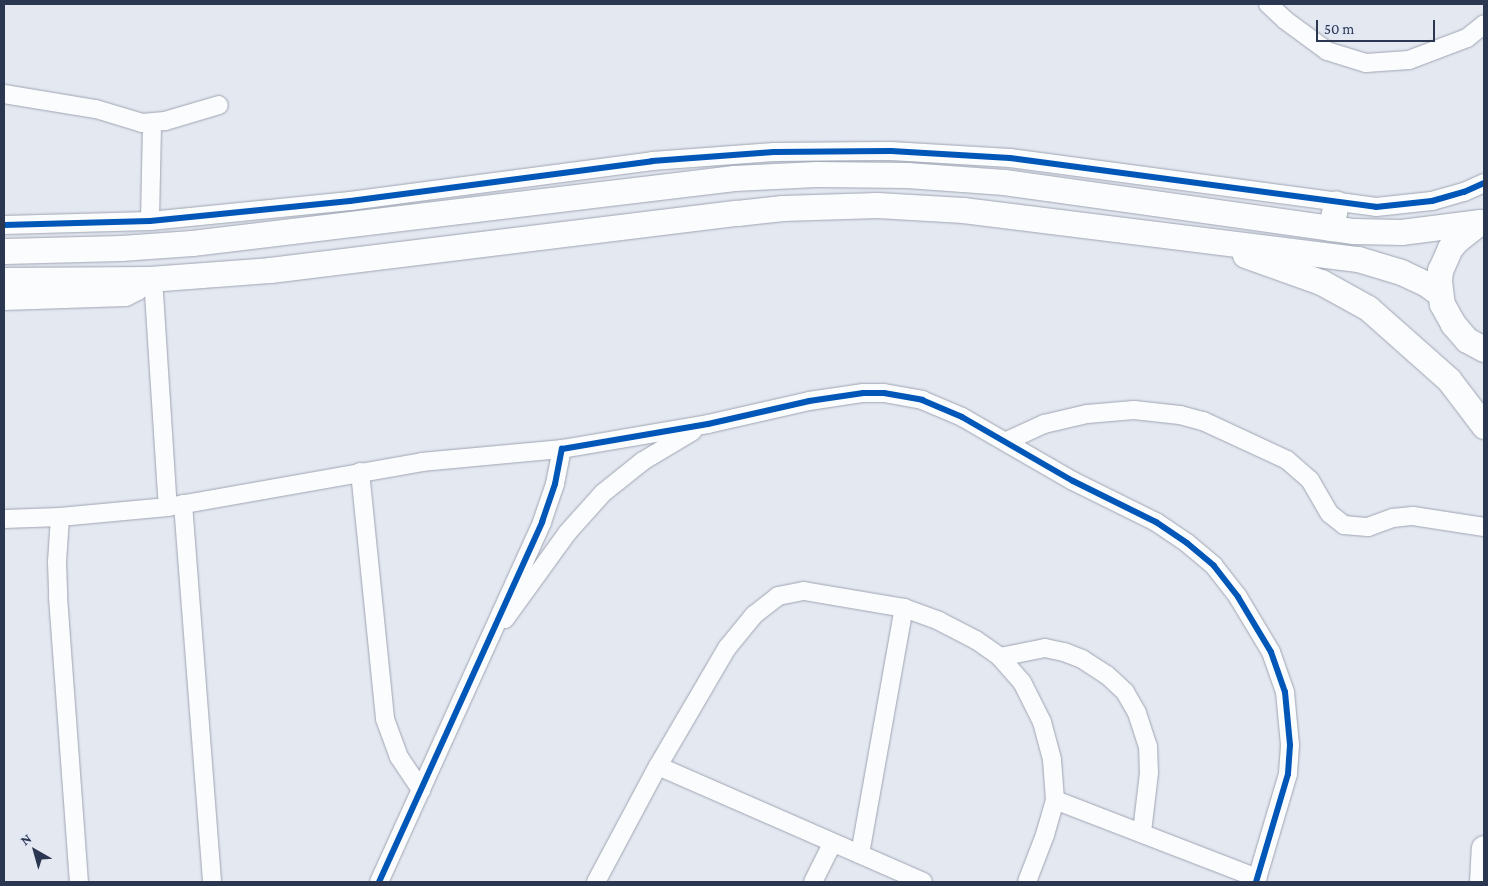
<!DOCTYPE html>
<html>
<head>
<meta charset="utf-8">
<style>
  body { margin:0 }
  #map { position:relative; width:1488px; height:886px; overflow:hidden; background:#e4e8f0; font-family:"Crimson Pro",serif }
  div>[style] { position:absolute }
  .roads { filter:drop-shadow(0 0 1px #9ea4b3) drop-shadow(0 0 1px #9ea4b3) }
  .street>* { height:18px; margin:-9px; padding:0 9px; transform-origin:9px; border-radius:9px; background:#fbfcfd }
  .secondary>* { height:25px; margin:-12.5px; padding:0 12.5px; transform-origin:12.5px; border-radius:12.5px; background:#fbfcfd }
  .cycleway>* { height:6px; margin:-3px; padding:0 3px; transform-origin:3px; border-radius:3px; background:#0057b8 }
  span { translate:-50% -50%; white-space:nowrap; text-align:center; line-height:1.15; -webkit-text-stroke:5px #e0e6f4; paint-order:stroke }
  .frame { position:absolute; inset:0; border:5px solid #2b3650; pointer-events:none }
  .north { position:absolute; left:10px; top:826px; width:50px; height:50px; -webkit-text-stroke:4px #e0e6f4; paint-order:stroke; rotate:322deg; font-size:14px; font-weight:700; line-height:20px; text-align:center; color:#2b3650 }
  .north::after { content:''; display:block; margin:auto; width:18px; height:22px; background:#2b3650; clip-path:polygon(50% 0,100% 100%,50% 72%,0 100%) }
  .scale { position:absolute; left:1316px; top:20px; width:119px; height:22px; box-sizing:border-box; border:2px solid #2b3650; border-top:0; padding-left:6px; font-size:15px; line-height:18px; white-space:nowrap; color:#2b3650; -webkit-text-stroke:4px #e0e6f4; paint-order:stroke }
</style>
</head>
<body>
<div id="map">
  <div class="roads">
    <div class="street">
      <i style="left:1268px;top:4px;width:23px;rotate:43deg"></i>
      <i style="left:1285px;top:20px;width:52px;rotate:36.4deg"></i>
      <i style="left:1327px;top:51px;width:41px;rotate:17.1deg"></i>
      <i style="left:1366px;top:63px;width:43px;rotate:-4deg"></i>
      <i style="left:1409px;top:60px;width:62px;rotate:-20.8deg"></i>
      <i style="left:1467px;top:38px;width:22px;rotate:-39deg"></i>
      <i style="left:4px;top:94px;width:93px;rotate:9.3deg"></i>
      <i style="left:96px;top:109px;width:48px;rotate:16.9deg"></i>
      <i style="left:142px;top:123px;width:23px;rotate:-5deg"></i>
      <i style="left:165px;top:121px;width:56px;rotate:-16.5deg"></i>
      <i style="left:150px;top:221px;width:98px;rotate:-88.8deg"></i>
      <i style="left:4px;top:225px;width:146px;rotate:-1.6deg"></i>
      <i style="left:150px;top:221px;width:201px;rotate:-5.7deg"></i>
      <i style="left:350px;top:201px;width:305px;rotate:-7.5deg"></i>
      <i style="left:652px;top:161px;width:122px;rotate:-4.2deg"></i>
      <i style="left:774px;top:152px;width:117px;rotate:-0.5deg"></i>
      <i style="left:891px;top:151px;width:119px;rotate:3.4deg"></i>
      <i style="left:1010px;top:158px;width:369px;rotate:7.6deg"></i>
      <i style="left:1376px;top:207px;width:56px;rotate:-6.1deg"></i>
      <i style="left:1432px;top:201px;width:33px;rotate:-16deg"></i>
      <i style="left:1464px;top:192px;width:22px;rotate:-24deg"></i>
      <i style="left:153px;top:278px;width:229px;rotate:86.3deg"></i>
      <i style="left:4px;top:301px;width:122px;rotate:-1.9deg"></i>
      <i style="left:126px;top:297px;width:13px;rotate:-27deg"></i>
      <i style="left:138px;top:291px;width:16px;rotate:-50deg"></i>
      <i style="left:1007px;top:441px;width:41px;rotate:-24.7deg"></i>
      <i style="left:1044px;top:424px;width:44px;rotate:-13.1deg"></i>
      <i style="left:1087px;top:414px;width:47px;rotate:-4.9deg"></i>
      <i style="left:1134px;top:410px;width:46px;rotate:6.2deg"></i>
      <i style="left:1180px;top:415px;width:24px;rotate:15deg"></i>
      <i style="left:1203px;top:421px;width:93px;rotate:24.9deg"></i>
      <i style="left:1287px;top:460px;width:30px;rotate:41deg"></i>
      <i style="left:1310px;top:480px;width:39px;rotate:60deg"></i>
      <i style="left:1330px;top:514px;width:18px;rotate:38deg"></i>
      <i style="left:1344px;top:525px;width:24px;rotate:5deg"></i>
      <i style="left:1368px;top:527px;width:27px;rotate:-20deg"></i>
      <i style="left:1393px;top:518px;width:20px;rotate:-6deg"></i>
      <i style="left:1413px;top:516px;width:72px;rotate:8.8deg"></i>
      <i style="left:360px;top:472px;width:248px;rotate:84.2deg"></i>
      <i style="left:385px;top:719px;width:40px;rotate:69.8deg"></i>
      <i style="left:399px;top:757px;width:40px;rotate:56deg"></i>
      <i style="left:183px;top:504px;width:379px;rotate:85.6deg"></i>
      <i style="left:60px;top:517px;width:45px;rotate:93.8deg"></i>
      <i style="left:57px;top:562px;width:35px;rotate:88deg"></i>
      <i style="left:58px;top:597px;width:286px;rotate:85.8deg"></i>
      <i style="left:4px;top:519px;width:56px;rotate:-2deg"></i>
      <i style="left:60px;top:517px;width:108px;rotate:-5.3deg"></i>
      <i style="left:168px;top:507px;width:258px;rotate:-10deg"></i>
      <i style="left:422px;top:462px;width:141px;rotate:-5.3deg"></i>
      <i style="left:505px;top:619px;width:107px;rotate:-54.1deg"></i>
      <i style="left:568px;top:532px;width:52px;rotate:-48.1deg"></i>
      <i style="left:603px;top:493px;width:51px;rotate:-38.7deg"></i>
      <i style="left:643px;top:461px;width:58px;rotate:-31deg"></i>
      <i style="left:1000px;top:657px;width:46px;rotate:-11.3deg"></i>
      <i style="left:1045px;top:648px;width:19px;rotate:12deg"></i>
      <i style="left:1064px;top:652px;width:19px;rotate:21deg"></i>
      <i style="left:1082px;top:659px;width:30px;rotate:33deg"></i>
      <i style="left:1107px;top:675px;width:25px;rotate:43deg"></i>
      <i style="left:1125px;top:692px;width:24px;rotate:60deg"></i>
      <i style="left:1137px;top:713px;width:35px;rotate:72deg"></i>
      <i style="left:1148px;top:746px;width:27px;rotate:88deg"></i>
      <i style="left:1149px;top:773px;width:59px;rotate:96.8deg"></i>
      <i style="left:658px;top:766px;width:289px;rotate:23.6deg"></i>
      <i style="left:1055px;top:800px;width:217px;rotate:21.1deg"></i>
      <i style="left:860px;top:854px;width:250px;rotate:-79.9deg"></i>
      <i style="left:379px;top:882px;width:395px;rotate:-65.6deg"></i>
      <i style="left:542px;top:522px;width:40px;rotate:-71.1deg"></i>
      <i style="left:555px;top:484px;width:36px;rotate:-79deg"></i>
      <i style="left:562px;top:449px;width:148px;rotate:-9.7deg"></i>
      <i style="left:708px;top:424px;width:104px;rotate:-12.8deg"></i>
      <i style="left:809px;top:401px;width:55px;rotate:-8.4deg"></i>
      <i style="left:863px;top:393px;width:21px"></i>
      <i style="left:884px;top:393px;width:39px;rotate:10deg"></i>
      <i style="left:922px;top:400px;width:43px;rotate:23deg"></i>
      <i style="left:962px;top:417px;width:128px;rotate:30deg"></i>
      <i style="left:1073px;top:481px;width:93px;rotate:26.3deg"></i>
      <i style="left:1156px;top:522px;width:37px;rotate:34deg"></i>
      <i style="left:1187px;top:543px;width:35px;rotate:40deg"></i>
      <i style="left:1214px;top:566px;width:39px;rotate:52deg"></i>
      <i style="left:1238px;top:597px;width:64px;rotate:59deg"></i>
      <i style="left:1271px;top:652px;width:42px;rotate:70.7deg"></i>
      <i style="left:1285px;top:692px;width:53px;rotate:84.6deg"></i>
      <i style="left:1290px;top:745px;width:29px;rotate:94deg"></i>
      <i style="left:1288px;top:774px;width:113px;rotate:106.5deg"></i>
      <i style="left:596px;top:882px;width:132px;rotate:-61.9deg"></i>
      <i style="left:658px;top:766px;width:137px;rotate:-59.7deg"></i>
      <i style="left:727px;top:648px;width:43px;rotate:-50.7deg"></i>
      <i style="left:754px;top:615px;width:31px;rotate:-38deg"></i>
      <i style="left:778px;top:596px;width:26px;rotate:-11deg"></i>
      <i style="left:804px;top:591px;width:101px;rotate:9.6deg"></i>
      <i style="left:904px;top:608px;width:37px;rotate:20deg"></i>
      <i style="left:939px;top:621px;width:42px;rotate:27.2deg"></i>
      <i style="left:976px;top:640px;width:29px;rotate:35deg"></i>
      <i style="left:1000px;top:657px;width:33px;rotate:49deg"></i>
      <i style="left:1022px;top:682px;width:45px;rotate:63.4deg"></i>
      <i style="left:1042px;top:722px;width:39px;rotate:75deg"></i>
      <i style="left:1052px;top:760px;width:40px;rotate:85.7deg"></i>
      <i style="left:1055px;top:800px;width:36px;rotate:106deg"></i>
      <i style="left:1045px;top:835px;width:50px;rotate:111deg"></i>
      <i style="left:813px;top:882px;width:42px;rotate:-63.4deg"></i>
    </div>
    <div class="secondary">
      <i style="left:1480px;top:222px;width:28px;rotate:142deg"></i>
      <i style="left:1458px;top:239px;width:12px;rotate:132deg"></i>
      <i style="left:1450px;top:248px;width:24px;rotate:114deg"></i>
      <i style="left:1440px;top:270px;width:11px;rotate:95deg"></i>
      <i style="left:1439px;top:281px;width:23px;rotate:83deg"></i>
      <i style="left:1442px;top:304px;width:23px;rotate:61deg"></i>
      <i style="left:1453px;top:324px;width:21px;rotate:49deg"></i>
      <i style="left:1467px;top:340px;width:19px;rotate:28deg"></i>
      <i style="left:1331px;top:228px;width:25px;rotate:-79deg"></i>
      <i style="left:4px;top:251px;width:117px;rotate:-1.5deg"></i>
      <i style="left:121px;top:248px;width:71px;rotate:-4deg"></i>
      <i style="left:192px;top:243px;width:546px;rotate:-6.84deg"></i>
      <i style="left:734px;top:178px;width:82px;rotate:-2.8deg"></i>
      <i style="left:816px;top:174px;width:91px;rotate:0.6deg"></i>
      <i style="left:907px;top:175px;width:97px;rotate:4.1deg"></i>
      <i style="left:1004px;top:182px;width:353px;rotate:8deg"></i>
      <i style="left:1354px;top:231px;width:47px;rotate:1.2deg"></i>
      <i style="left:1401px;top:232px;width:80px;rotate:-7.2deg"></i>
      <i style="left:1245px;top:255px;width:81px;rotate:19.6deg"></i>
      <i style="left:1321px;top:282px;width:54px;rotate:29deg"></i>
      <i style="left:1368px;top:308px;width:108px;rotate:41.6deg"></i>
      <i style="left:1449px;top:380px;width:58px;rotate:52.7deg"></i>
      <i style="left:4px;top:280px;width:144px;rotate:-0.4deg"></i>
      <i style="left:148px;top:279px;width:122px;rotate:-4.2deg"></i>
      <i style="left:270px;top:270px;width:470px;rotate:-7deg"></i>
      <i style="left:737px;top:213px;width:46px;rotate:-6.2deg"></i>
      <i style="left:783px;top:208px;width:94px;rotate:-1.8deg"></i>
      <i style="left:877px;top:205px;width:86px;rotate:3.3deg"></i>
      <i style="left:963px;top:210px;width:398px;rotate:7.1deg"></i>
      <i style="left:1358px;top:259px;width:45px;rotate:16.8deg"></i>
      <i style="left:1401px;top:272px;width:26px;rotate:25deg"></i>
      <i style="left:1425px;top:283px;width:17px;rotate:36deg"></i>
      <i style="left:1482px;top:882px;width:34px;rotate:-87deg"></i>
    </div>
  </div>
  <div class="cycleway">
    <i style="left:4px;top:225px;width:146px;rotate:-1.6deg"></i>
    <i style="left:150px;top:221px;width:201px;rotate:-5.7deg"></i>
    <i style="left:350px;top:201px;width:305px;rotate:-7.5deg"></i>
    <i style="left:652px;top:161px;width:122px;rotate:-4.2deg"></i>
    <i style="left:774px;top:152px;width:117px;rotate:-0.5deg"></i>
    <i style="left:891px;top:151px;width:119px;rotate:3.4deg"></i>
    <i style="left:1010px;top:158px;width:369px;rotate:7.6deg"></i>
    <i style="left:1376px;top:207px;width:56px;rotate:-6.1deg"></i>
    <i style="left:1432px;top:201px;width:33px;rotate:-16deg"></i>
    <i style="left:1464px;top:192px;width:22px;rotate:-24deg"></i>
    <i style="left:379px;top:882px;width:395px;rotate:-65.6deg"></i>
    <i style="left:542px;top:522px;width:40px;rotate:-71.1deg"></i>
    <i style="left:555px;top:484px;width:36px;rotate:-79deg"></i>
    <i style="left:562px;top:449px;width:148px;rotate:-9.7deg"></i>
    <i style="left:708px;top:424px;width:104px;rotate:-12.8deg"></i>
    <i style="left:809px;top:401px;width:55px;rotate:-8.4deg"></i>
    <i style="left:863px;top:393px;width:21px"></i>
    <i style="left:884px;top:393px;width:39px;rotate:10deg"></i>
    <i style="left:922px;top:400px;width:43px;rotate:23deg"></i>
    <i style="left:962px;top:417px;width:128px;rotate:30deg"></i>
    <i style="left:1073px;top:481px;width:93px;rotate:26.3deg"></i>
    <i style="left:1156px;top:522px;width:37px;rotate:34deg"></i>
    <i style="left:1187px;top:543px;width:35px;rotate:40deg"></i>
    <i style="left:1214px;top:566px;width:39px;rotate:52deg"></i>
    <i style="left:1238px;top:597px;width:64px;rotate:59deg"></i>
    <i style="left:1271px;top:652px;width:42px;rotate:70.7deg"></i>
    <i style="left:1285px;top:692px;width:53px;rotate:84.6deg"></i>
    <i style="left:1290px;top:745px;width:29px;rotate:94deg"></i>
    <i style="left:1288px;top:774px;width:113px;rotate:106.5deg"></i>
  </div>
  <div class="frame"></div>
  <div class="north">N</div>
  <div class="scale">50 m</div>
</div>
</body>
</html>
